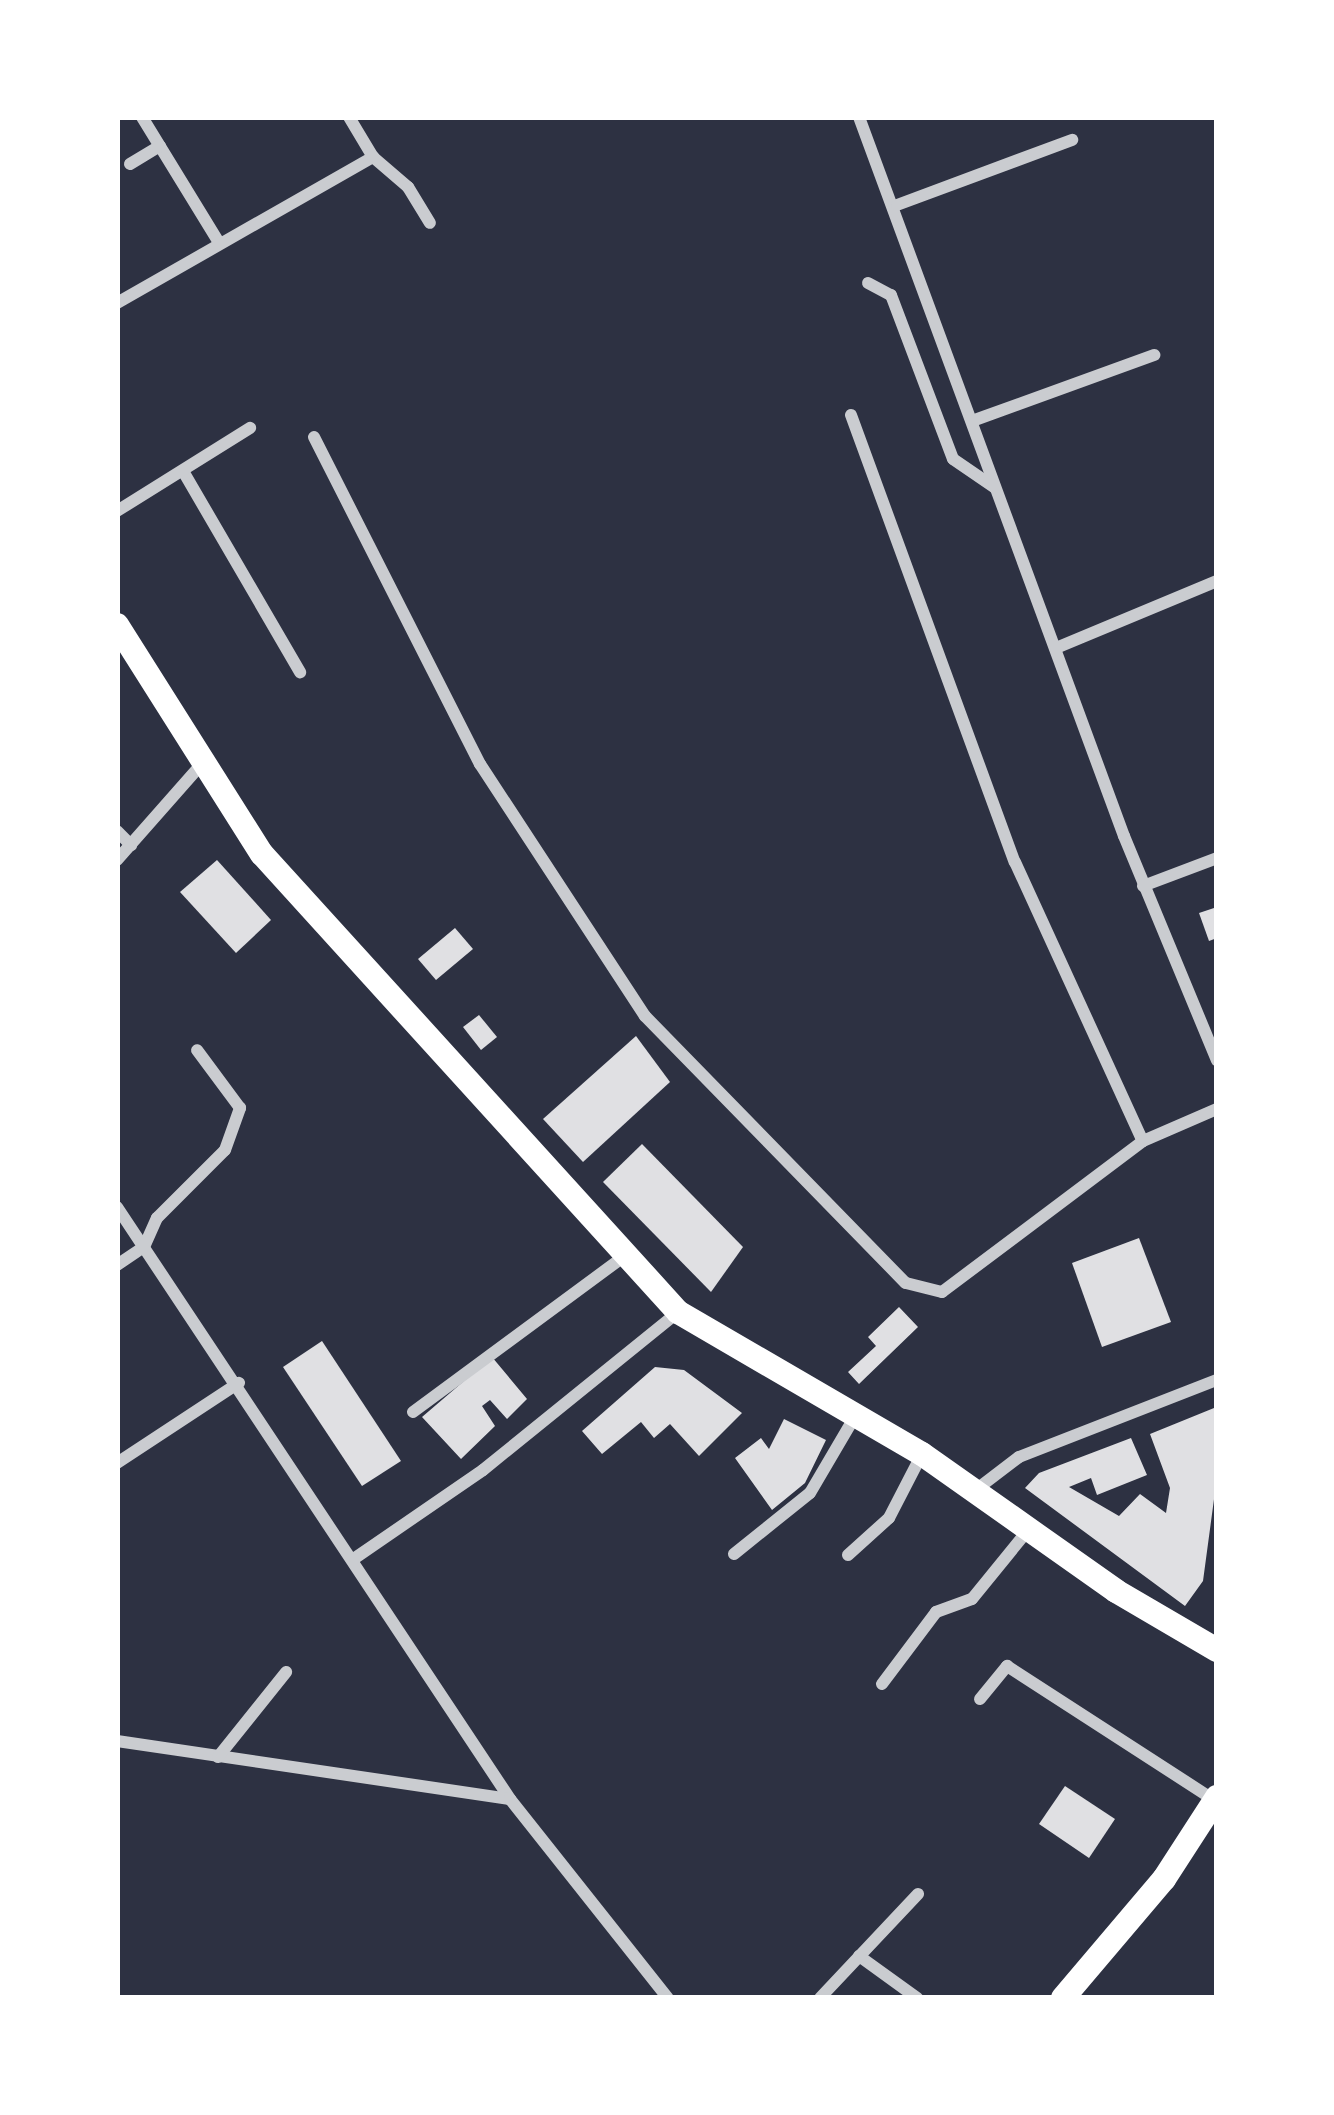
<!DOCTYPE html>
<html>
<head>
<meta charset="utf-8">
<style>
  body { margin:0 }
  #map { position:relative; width:1334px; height:2115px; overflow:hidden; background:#2d3142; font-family:Jost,sans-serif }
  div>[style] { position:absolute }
  .building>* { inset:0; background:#e0e0e3 }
  .minor>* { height:12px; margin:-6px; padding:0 6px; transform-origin:6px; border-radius:6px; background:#caccd0 }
  .secondary>* { height:24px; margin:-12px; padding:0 12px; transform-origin:12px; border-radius:12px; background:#fff }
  span { translate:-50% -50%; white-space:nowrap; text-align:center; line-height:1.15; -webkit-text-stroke:10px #fff; paint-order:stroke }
  .frame { position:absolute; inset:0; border:120px solid #fff; pointer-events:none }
</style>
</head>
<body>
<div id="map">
  <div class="building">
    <i style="clip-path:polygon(217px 860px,271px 920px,236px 953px,180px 892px)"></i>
    <i style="clip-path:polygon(1217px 907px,1217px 938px,1209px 941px,1199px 913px)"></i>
    <i style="clip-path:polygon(455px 928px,473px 949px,436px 980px,418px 959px)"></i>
    <i style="clip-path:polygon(479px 1015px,497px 1037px,481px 1050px,463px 1027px)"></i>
    <i style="clip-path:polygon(636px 1036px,670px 1082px,583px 1162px,543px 1119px)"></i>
    <i style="clip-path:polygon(642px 1144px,743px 1247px,711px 1292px,603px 1182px)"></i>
    <i style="clip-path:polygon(1139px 1238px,1171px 1322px,1102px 1347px,1072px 1263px)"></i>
    <i style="clip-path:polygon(899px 1307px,918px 1327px,859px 1384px,848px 1372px,876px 1346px,868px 1337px)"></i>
    <i style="clip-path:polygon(322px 1341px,401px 1461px,362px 1486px,283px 1367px)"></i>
    <i style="clip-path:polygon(492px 1357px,527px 1399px,507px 1419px,490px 1400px,482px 1406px,495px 1426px,461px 1459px,422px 1417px)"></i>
    <i style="clip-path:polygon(655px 1367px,684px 1370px,742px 1413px,699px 1456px,670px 1424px,654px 1438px,641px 1422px,602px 1454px,582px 1431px)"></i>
    <i style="clip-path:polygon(1214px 1408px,1217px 1477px,1203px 1581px,1185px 1606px,1025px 1488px,1039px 1473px,1131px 1438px,1147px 1475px,1097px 1495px,1091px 1478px,1069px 1487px,1119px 1516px,1140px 1494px,1166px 1513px,1170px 1488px,1150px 1434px)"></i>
    <i style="clip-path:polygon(784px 1419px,826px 1440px,805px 1483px,772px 1510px,735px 1458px,761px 1438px,769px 1449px)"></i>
    <i style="clip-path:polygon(1065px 1786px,1115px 1819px,1089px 1858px,1039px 1824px)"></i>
  </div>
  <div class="minor">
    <i style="left:142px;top:117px;width:145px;rotate:58.5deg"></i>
    <i style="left:349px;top:117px;width:47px;rotate:59deg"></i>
    <i style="left:859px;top:117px;width:766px;rotate:69.77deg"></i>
    <i style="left:1124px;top:836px;width:243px;rotate:67.5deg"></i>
    <i style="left:130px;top:164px;width:35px;rotate:-31deg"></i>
    <i style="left:897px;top:205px;width:187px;rotate:-20.4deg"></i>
    <i style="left:868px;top:283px;width:26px;rotate:28deg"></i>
    <i style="left:891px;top:295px;width:175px;rotate:69.3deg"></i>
    <i style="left:953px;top:459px;width:50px;rotate:34.3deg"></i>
    <i style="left:117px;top:303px;width:295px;rotate:-29.7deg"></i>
    <i style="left:373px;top:157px;width:46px;rotate:40.6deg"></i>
    <i style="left:408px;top:187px;width:42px;rotate:58.6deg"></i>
    <i style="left:851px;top:415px;width:476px;rotate:69.9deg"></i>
    <i style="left:1015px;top:862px;width:307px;rotate:65.4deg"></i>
    <i style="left:972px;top:421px;width:194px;rotate:-19.9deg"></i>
    <i style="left:314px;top:437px;width:367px;rotate:63.1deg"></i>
    <i style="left:480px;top:764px;width:301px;rotate:56.8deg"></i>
    <i style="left:645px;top:1016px;width:373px;rotate:45.7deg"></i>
    <i style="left:906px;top:1283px;width:37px;rotate:14deg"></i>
    <i style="left:942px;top:1292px;width:251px;rotate:-36.9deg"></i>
    <i style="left:1143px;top:1141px;width:81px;rotate:-23.4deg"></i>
    <i style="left:183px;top:471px;width:233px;rotate:59.8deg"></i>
    <i style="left:117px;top:511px;width:157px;rotate:-32deg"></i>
    <i style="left:1056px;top:648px;width:174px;rotate:-22.6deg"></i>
    <i style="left:117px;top:831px;width:20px;rotate:45deg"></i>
    <i style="left:117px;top:860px;width:125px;rotate:-48.6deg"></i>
    <i style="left:1143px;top:886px;width:79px;rotate:-20.7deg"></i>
    <i style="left:117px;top:1207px;width:711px;rotate:56.42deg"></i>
    <i style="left:117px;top:1265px;width:32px;rotate:-34deg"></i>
    <i style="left:144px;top:1247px;width:32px;rotate:-66deg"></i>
    <i style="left:157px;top:1218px;width:96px;rotate:-45deg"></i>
    <i style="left:225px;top:1150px;width:45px;rotate:-70.3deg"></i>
    <i style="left:240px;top:1108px;width:72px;rotate:-126.6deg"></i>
    <i style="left:413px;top:1412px;width:261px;rotate:-36.4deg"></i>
    <i style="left:117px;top:1463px;width:146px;rotate:-33.3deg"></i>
    <i style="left:977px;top:1489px;width:53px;rotate:-37.3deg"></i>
    <i style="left:1019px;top:1457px;width:212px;rotate:-21.3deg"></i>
    <i style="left:734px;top:1554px;width:97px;rotate:-38.8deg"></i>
    <i style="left:810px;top:1493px;width:87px;rotate:-59.6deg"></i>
    <i style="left:848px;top:1555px;width:55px;rotate:-42.1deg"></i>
    <i style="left:889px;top:1518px;width:72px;rotate:-62.7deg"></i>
    <i style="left:355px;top:1558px;width:155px;rotate:-34.5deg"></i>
    <i style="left:483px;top:1470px;width:251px;rotate:-39deg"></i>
    <i style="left:882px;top:1684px;width:90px;rotate:-53.1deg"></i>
    <i style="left:936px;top:1612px;width:38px;rotate:-20deg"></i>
    <i style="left:972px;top:1599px;width:89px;rotate:-50.9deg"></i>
    <i style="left:980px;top:1699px;width:43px;rotate:-50.7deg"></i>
    <i style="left:1007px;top:1666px;width:247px;rotate:32.9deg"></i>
    <i style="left:117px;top:1741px;width:397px;rotate:8.4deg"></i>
    <i style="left:510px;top:1799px;width:254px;rotate:51.6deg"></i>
    <i style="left:218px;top:1757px;width:109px;rotate:-51.3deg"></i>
    <i style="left:859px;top:1956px;width:72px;rotate:35.9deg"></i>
    <i style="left:820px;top:1998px;width:143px;rotate:-46.7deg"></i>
  </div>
  <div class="secondary">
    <i style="left:117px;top:625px;width:271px;rotate:57.7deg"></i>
    <i style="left:262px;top:854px;width:619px;rotate:47.75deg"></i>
    <i style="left:678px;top:1312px;width:282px;rotate:30.2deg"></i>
    <i style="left:922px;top:1454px;width:237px;rotate:35.2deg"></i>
    <i style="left:1116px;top:1591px;width:117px;rotate:30.3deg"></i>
    <i style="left:1063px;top:1998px;width:156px;rotate:-49.7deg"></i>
    <i style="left:1164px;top:1879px;width:98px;rotate:-57.1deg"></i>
  </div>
  <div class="frame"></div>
</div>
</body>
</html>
